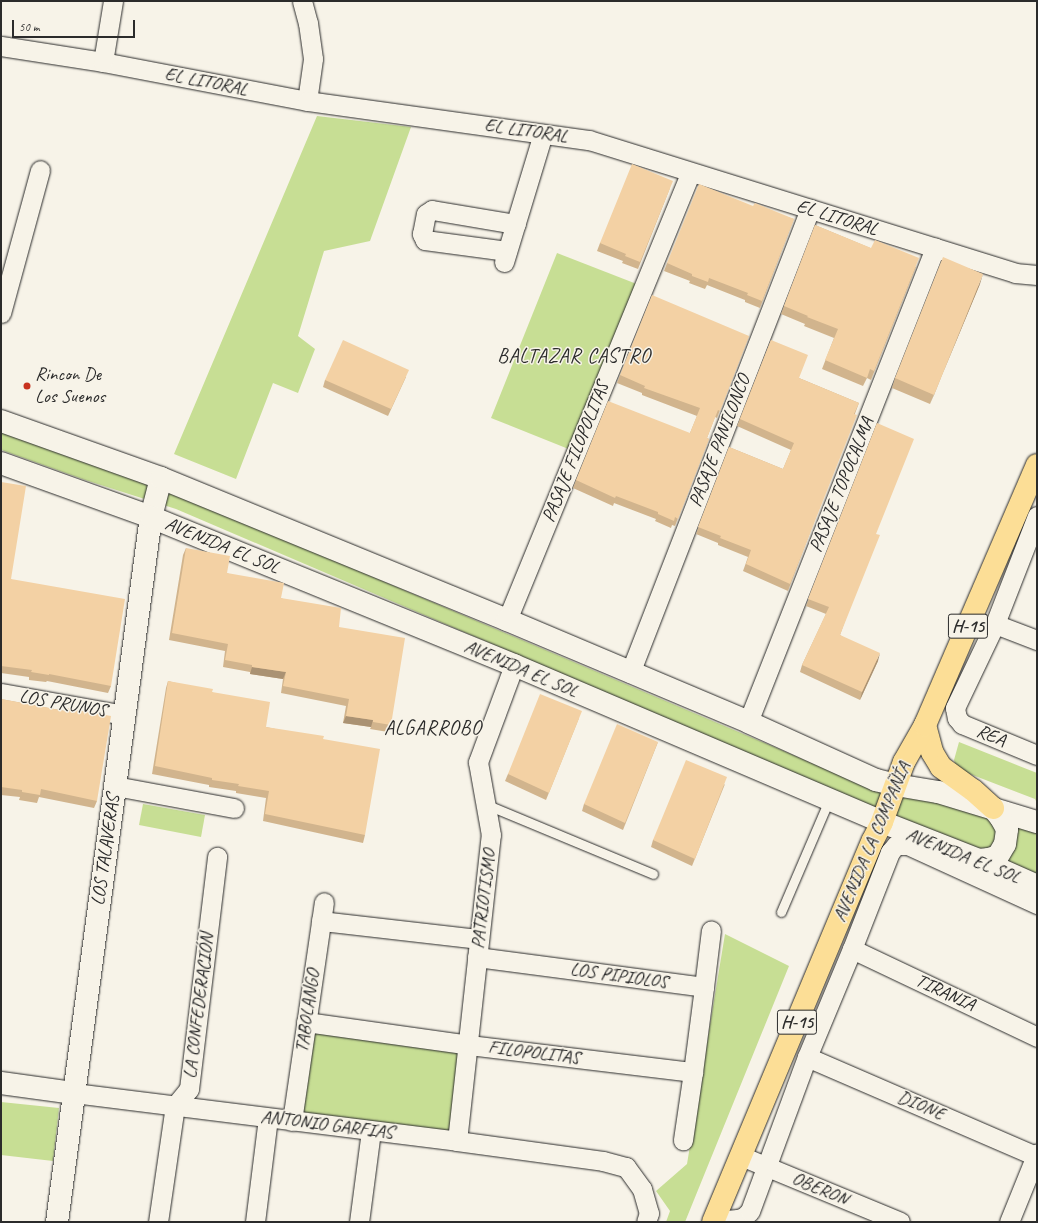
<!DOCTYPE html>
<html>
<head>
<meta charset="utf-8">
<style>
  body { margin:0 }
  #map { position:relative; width:1038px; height:1223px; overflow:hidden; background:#f7f3e8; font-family:Caveat,sans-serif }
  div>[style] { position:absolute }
  .green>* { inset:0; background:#c7de94 }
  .roads { filter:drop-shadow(0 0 1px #2b2b2b) drop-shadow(0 0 1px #2b2b2b) }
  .service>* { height:9px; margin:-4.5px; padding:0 4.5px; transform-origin:4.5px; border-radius:4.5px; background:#f7f3e8 }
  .minor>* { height:19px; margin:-9.5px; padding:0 9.5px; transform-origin:9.5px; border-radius:9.5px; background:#f7f3e8 }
  .tertiary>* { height:22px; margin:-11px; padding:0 11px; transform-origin:11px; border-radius:11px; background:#f7f3e8 }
  .secondary>* { height:22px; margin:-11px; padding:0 11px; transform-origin:11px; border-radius:11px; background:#f7f3e8 }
  .primary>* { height:22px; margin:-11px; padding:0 11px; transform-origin:11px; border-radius:11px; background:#fcde96 }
  .wall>* { inset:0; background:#d1b48d }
  .shaded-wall>* { inset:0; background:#aa9273 }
  .building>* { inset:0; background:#f3d1a4 }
  .dots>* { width:11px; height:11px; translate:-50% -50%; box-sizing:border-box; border:2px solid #f7f3e8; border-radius:50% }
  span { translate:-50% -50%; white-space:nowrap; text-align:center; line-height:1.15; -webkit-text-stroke:3px #f7f3e8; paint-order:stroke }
  .shield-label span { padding:1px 3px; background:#f7f3e8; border:1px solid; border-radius:3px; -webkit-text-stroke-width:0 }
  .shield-label { font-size:18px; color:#2b2b2b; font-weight:700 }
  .street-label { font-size:19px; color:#2b2b2b }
  .poi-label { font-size:19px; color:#2b2b2b }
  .left { translate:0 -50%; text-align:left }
  .neighbourhood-label { font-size:20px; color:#2b2b2b; letter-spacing:1px }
  .frame { position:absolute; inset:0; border:2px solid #2b2b2b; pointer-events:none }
  .scale { position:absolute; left:12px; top:20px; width:123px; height:18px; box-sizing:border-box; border:2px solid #2b2b2b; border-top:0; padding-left:5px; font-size:12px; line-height:14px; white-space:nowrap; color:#2b2b2b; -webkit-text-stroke:3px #f7f3e8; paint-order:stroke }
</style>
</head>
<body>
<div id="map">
  <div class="green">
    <i style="clip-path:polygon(317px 116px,411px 127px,370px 241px,324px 251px,298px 336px,315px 349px,298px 393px,273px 383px,236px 479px,174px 454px)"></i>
    <i style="clip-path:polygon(557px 253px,647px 288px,581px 454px,491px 418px)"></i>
    <i style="clip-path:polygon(1px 427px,173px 492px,878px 791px,992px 811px,1037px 825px,1037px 882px,522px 657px,176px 509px,85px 480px,4px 451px,1px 449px)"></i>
    <i style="clip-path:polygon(959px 742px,1037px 773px,1037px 803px,1035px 799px,957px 769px,954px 760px)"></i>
    <i style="clip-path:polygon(143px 804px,205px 815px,201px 837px,139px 825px)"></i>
    <i style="clip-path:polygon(725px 934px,789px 966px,685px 1222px,666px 1222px,670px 1211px,656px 1191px,687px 1164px)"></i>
    <i style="clip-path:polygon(306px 1022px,461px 1044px,449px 1141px,292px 1121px)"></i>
    <i style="clip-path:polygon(1px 1102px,59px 1108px,53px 1161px,1px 1155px)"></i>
  </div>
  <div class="roads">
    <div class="service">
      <i style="left:485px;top:804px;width:182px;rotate:22.6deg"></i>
      <i style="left:781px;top:912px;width:122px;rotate:-66.8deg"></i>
    </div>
    <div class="minor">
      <i style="left:302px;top:1px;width:23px;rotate:75deg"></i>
      <i style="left:308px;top:23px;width:36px;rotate:82deg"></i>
      <i style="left:313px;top:59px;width:42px;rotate:98.1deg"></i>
      <i style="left:1px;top:46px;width:103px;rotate:8.9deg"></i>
      <i style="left:103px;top:62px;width:208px;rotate:10.8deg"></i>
      <i style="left:307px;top:101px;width:285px;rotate:7.9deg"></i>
      <i style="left:589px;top:140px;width:446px;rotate:17.3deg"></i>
      <i style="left:1015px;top:273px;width:22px;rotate:5deg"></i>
      <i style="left:103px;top:62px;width:62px;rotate:-80.7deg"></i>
      <i style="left:507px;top:251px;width:83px;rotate:-172.4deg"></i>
      <i style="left:425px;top:240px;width:7px;rotate:-117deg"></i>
      <i style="left:422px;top:234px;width:20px;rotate:-79deg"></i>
      <i style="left:426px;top:214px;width:7px;rotate:-34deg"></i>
      <i style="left:432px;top:210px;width:85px;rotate:9.5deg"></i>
      <i style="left:504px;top:262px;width:134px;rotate:-73.1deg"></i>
      <i style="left:1px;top:313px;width:148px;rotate:-74.7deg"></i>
      <i style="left:1037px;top:516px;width:116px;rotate:111.3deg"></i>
      <i style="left:995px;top:624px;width:93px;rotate:115.5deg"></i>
      <i style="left:955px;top:708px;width:10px;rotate:79deg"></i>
      <i style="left:957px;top:718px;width:8px;rotate:50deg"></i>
      <i style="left:962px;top:724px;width:81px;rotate:22.5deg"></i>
      <i style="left:507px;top:620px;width:483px;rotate:-67.7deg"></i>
      <i style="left:995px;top:624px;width:45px;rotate:20.9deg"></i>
      <i style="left:630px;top:673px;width:498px;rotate:-68.8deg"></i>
      <i style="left:1px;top:693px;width:125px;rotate:10.1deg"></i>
      <i style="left:748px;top:722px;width:510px;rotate:-68.47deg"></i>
      <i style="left:115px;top:786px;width:121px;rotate:10.5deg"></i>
      <i style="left:321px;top:921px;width:159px;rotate:6.5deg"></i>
      <i style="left:852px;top:949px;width:205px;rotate:25.4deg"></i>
      <i style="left:477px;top:957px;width:229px;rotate:7.5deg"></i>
      <i style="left:704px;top:987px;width:57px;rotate:-83deg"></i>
      <i style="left:306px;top:1022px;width:165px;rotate:8deg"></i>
      <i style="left:469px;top:1045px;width:226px;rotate:6.9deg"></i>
      <i style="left:693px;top:1072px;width:69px;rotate:98.4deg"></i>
      <i style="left:807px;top:1057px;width:249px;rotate:23.4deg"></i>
      <i style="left:693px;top:1072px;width:86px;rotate:-82.6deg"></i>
      <i style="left:74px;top:1093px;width:386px;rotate:7.1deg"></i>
      <i style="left:457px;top:1141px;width:147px;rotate:7.8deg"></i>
      <i style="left:603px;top:1161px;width:24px;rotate:15deg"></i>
      <i style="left:626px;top:1167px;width:27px;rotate:54deg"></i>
      <i style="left:642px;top:1189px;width:25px;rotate:74deg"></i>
      <i style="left:649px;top:1213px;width:9px;rotate:108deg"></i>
      <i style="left:292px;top:1121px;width:221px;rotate:-81.7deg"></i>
      <i style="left:457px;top:1141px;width:308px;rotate:-83.7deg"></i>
      <i style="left:491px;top:835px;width:74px;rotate:-100.1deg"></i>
      <i style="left:478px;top:762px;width:103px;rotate:-69.6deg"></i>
      <i style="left:741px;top:1156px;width:172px;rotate:22.5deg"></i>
      <i style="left:714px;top:1221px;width:24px;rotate:-5deg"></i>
      <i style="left:738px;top:1219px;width:6px;rotate:-18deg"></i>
      <i style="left:744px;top:1217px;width:8px;rotate:-45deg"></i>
      <i style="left:750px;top:1211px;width:164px;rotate:-69.7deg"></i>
      <i style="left:807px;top:1057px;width:117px;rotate:-67.4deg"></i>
      <i style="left:852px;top:949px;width:104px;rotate:-68.6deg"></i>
      <i style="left:890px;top:852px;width:9px;rotate:-49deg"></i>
      <i style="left:896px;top:845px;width:12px"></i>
      <i style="left:908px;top:845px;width:142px;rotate:24.6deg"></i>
      <i style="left:158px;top:1222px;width:117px;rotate:-81.7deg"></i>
      <i style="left:175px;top:1106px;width:22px;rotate:-51deg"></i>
      <i style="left:189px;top:1089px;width:234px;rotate:-83.1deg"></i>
      <i style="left:255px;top:1222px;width:105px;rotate:-82.9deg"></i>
      <i style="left:359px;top:1222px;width:92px;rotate:-82.5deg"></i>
      <i style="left:1009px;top:1222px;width:74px;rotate:-67.9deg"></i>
    </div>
    <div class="tertiary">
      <i style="left:896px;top:785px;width:43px;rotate:9.5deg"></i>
      <i style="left:938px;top:792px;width:103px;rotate:16.9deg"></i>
      <i style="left:882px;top:822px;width:104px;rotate:21.4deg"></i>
      <i style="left:979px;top:860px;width:64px;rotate:24.1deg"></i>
      <i style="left:979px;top:860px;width:10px;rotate:-6deg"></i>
      <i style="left:989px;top:859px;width:9px;rotate:-18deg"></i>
      <i style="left:998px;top:856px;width:14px;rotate:-60deg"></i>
      <i style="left:1005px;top:844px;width:15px;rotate:-82deg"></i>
      <i style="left:1007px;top:829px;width:13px;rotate:-119deg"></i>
      <i style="left:1001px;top:818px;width:13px;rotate:-129deg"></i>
      <i style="left:1px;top:1083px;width:74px;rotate:7.8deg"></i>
      <i style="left:57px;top:1222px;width:711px;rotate:-82.41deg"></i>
      <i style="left:151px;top:517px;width:40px;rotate:-75.6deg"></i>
    </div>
    <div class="secondary">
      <i style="left:1px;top:421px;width:170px;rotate:19.6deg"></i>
      <i style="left:161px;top:478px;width:374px;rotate:22.3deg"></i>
      <i style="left:507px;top:620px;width:262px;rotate:22.9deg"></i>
      <i style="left:748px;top:722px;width:141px;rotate:24.4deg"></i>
      <i style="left:876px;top:780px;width:21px;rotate:14deg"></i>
      <i style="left:1px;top:463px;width:159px;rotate:19.8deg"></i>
      <i style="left:151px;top:517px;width:392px;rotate:22.2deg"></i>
      <i style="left:514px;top:665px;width:400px;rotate:23.1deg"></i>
    </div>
    <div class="primary">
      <i style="left:925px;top:725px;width:28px;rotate:75deg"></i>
      <i style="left:932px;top:752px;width:17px;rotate:59deg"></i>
      <i style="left:941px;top:767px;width:39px;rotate:36deg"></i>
      <i style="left:973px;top:790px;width:27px;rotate:42deg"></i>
      <i style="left:713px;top:1222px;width:414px;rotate:-67.3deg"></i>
      <i style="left:873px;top:840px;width:20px;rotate:-63deg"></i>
      <i style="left:882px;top:822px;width:64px;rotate:-69.9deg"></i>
      <i style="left:904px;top:762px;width:43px;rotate:-60.4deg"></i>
      <i style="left:925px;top:725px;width:283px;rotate:-66.7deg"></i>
    </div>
  </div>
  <div class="wall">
    <i style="clip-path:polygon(670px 188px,638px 269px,622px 263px,623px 261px,597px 251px,600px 243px)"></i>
    <i style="clip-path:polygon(753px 206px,794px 219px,760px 308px,745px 302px,745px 300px,707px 285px,705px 289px,689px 283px,690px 281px,664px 271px,667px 263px)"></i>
    <i style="clip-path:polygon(815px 225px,916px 267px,871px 380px,867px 378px,863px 386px,822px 369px,834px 338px,804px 326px,805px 324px,781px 314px)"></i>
    <i style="clip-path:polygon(980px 284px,930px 404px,892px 388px,895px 378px)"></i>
    <i style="clip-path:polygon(749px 336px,717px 418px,715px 417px,707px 438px,709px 439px,675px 526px,672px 525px,671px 528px,655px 521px,656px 519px,614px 503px,613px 506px,573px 488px,576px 480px,690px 433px,697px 416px,642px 395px,642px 393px,617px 383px,620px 375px)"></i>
    <i style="clip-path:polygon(771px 340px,799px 378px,859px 403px,788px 591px,743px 571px,748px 557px,718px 545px,718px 543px,696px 534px,729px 447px,783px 469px,791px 450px,737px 426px)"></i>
    <i style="clip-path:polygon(406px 377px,388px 416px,323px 387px,325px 380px)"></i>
    <i style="clip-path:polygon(877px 423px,876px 534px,840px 635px,878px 661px,860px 700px,800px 672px,802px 665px,826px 614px,806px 606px)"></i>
    <i style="clip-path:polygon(1px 482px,11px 579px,111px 686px,108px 693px,47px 681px,46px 682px,29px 680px,29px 677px,1px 673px)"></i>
    <i style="clip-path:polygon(186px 548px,227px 573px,281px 598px,339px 627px,391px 725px,388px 732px,370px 729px,371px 727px,343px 723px,346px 706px,281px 693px,283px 679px,250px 674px,250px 672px,223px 667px,225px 651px,169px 640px,183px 555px)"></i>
    <i style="clip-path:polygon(168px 681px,212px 692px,266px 727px,323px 739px,365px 835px,363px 843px,263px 821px,266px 798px,236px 793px,236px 791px,209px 787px,209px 785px,152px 774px,166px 688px)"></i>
    <i style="clip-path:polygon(1px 699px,65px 711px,66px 708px,97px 801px,94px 808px,39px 797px,37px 803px,19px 800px,20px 797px,1px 795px)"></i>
    <i style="clip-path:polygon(579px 718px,546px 800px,505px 781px,508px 774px)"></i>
    <i style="clip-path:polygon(658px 742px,623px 830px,582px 811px,584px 804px)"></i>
    <i style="clip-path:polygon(725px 784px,692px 866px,651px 847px,653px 840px)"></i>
  </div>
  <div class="shaded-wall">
    <i style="clip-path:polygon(983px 274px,980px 284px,930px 404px,934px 395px)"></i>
    <i style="clip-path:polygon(880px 653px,878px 661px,860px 700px,862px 692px)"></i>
    <i style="clip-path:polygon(252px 667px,286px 672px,283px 679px,250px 674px)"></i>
    <i style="clip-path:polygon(346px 716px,373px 720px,371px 727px,343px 723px)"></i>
  </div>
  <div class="building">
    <i style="clip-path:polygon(632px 164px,673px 181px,640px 262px,625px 256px,626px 254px,600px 243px)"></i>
    <i style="clip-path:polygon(699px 184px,753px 206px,755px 203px,794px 219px,762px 301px,747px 295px,748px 293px,709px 278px,708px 282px,692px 276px,692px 274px,667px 263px)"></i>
    <i style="clip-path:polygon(815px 225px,871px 248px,875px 240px,919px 258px,874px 371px,870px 369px,867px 378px,825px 360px,838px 329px,807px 317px,808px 316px,784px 306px)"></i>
    <i style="clip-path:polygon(943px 257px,983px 274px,934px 395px,895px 378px)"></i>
    <i style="clip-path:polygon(652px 295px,749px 336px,720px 411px,718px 410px,707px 438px,709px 439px,678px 519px,675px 517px,674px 521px,658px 514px,658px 512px,616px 496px,615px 498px,576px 480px,608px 401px,690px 433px,700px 408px,644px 388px,645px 386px,620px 375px)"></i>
    <i style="clip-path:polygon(343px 340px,409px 370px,391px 409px,325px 380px)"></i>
    <i style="clip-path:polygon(771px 340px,808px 355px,799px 378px,859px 403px,854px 414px,857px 415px,790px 584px,746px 564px,751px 550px,720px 538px,721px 536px,698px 527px,729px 447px,783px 469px,794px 443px,740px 419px)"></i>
    <i style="clip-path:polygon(877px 423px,914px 439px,876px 534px,880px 535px,840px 635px,880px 653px,862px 692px,802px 665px,829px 607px,808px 599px)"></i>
    <i style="clip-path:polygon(1px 482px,26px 486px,11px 579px,125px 599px,111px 686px,49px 674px,49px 675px,31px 672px,32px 670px,1px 666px)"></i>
    <i style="clip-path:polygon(186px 548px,230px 556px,227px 573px,284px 583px,281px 598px,341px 608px,339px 627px,405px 638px,391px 725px,373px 722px,373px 720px,346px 716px,349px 699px,283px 686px,286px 672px,252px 667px,252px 665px,225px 660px,228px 644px,172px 633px)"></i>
    <i style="clip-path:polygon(168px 681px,213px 689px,212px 692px,270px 702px,266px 727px,324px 736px,323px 739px,380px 749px,365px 835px,265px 814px,269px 791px,238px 786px,239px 784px,212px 780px,212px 778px,155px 766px)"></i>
    <i style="clip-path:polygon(540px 694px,582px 711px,549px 793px,508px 774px)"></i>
    <i style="clip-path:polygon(1px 699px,65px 711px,66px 708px,111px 716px,97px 801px,41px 789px,40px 795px,22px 792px,22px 790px,1px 787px)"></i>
    <i style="clip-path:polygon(617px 724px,658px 742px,625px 823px,584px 804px)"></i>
    <i style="clip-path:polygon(686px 760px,727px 777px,695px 859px,653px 840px)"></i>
  </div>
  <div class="dots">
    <i style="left:27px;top:386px;background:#c8321e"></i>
  </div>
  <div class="shield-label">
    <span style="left:968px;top:626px">H-15</span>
    <span style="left:797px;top:1022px">H-15</span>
  </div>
  <div class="street-label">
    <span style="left:206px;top:82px;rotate:11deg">EL LITORAL</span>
    <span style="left:526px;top:131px;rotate:8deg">EL LITORAL</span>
    <span style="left:837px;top:218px;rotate:17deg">EL LITORAL</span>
    <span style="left:720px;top:441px;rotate:-69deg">PASAJE PANILONCO</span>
    <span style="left:576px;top:452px;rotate:-68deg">PASAJE FILOPOLITAS</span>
    <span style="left:842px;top:485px;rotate:-68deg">PASAJE TOPOCALMA</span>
    <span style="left:222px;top:546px;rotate:22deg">AVENIDA EL SOL</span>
    <span style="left:521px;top:669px;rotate:23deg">AVENIDA EL SOL</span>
    <span style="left:63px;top:704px;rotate:10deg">LOS PRUNOS</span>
    <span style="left:991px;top:736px;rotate:22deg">REA</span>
    <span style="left:872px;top:842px;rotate:-67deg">AVENIDA LA COMPAÑÍA</span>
    <span style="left:106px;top:850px;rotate:-82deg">LOS TALAVERAS</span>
    <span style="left:963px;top:856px;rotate:22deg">AVENIDA EL SOL</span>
    <span style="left:484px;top:899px;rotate:-83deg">PATRIOTISMO</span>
    <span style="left:619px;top:976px;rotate:8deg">LOS PIPIOLOS</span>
    <span style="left:945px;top:993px;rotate:25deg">TIRANIA</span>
    <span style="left:199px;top:1006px;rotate:-83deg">LA CONFEDERACIÓN</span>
    <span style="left:308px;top:1011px;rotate:-82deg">TABOLANGO</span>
    <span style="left:534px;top:1053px;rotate:7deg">FILOPOLITAS</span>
    <span style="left:921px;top:1106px;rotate:23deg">DIONE</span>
    <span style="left:327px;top:1125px;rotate:7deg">ANTONIO GARFIAS</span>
    <span style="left:820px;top:1189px;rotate:23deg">OBERON</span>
  </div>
  <div class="poi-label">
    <span class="left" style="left:35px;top:386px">Rincon De<br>Los Suenos</span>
  </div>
  <div class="neighbourhood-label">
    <span style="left:574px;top:355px">BALTAZAR CASTRO</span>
    <span style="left:433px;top:727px">ALGARROBO</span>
  </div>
  <div class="frame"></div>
  <div class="scale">50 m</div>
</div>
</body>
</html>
